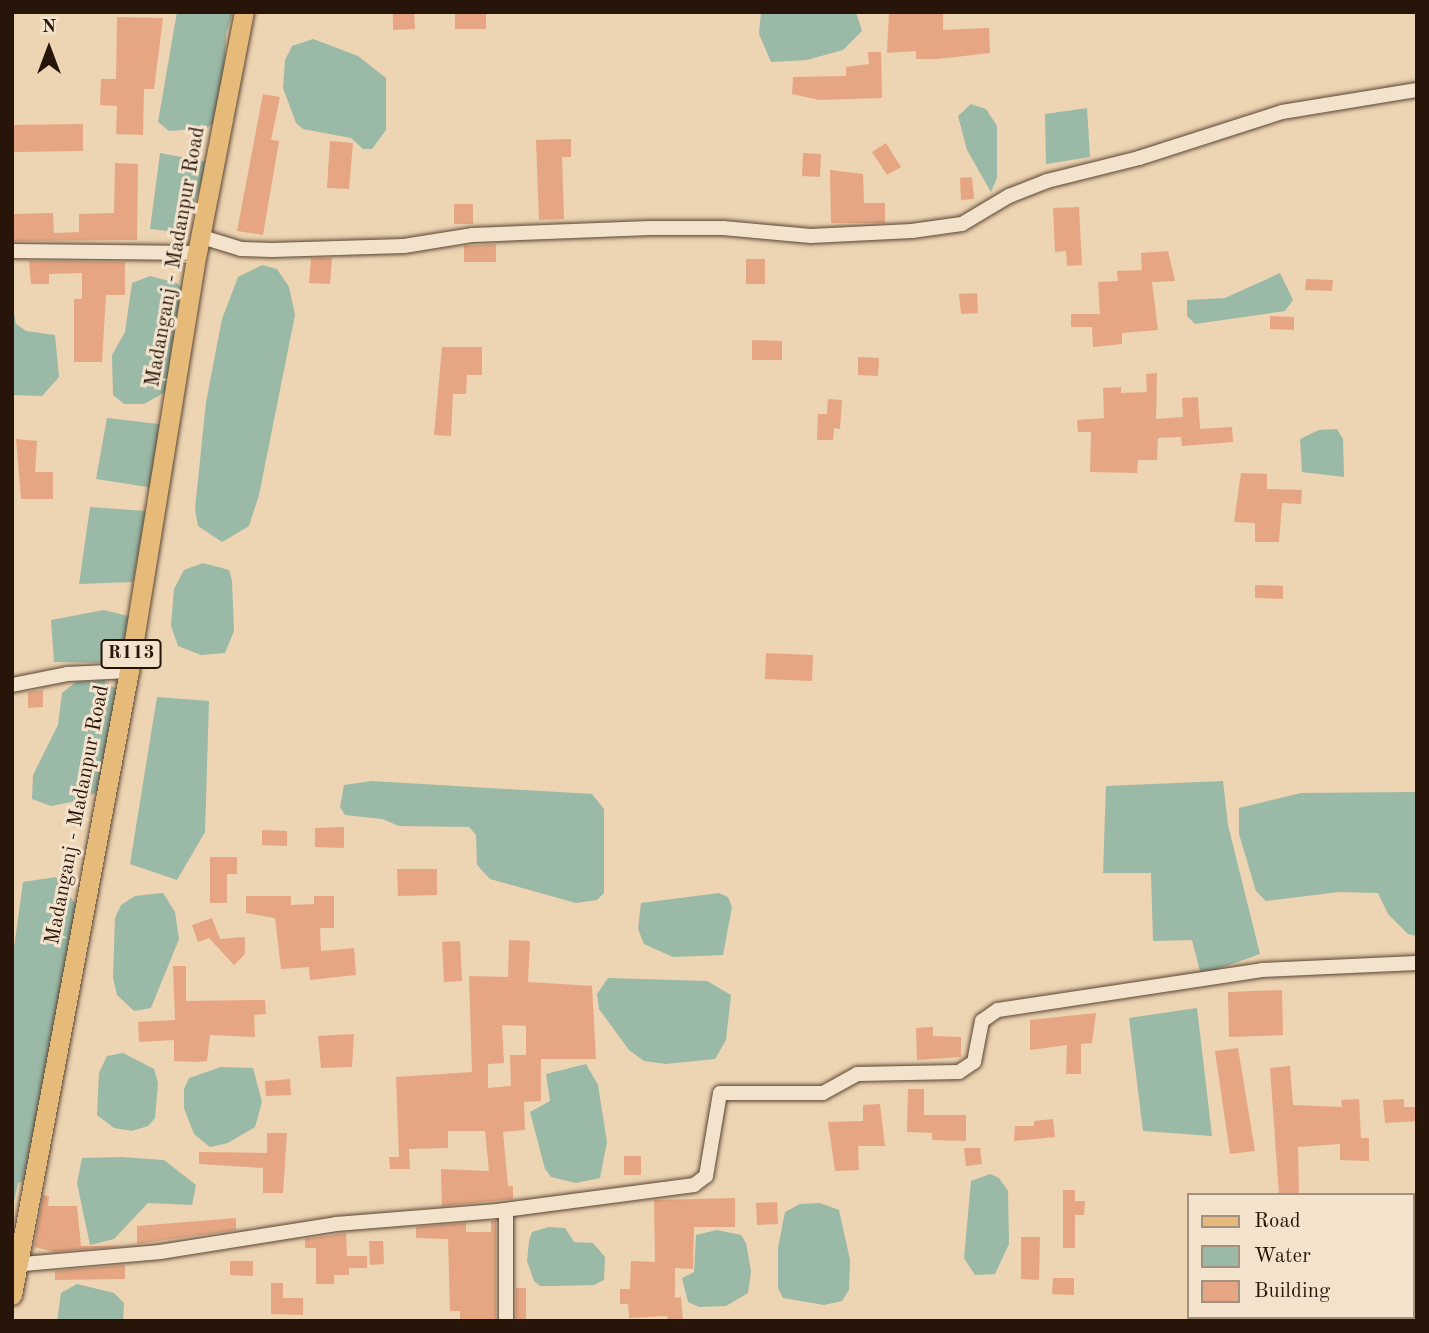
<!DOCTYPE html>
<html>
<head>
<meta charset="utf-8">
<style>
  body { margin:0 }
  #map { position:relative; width:1429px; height:1333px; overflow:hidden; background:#edd4b2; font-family:"Old Standard TT",serif }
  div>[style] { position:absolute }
  .water>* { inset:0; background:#9ab9a7 }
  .building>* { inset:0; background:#e6a683 }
  .roads { filter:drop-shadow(0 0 2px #594534) drop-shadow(0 0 2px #594534) }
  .minor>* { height:14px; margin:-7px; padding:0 7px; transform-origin:7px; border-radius:7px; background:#f3e3cd }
  .major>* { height:19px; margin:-9.5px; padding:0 9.5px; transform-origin:9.5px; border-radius:9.5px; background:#e6ba79 }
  span { translate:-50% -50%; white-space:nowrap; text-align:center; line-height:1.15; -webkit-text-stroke:6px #f3e3cd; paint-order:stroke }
  .shield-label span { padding:2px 5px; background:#f3e3cd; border:2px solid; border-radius:5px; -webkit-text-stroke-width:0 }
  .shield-label { font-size:19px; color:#28150a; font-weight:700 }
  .street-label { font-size:21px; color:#28150a }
  .frame { position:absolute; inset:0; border:14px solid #28150a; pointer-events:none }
  .legend { position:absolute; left:1187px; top:1193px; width:228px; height:126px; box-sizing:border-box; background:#f3e3cd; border:2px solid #a2917f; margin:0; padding:9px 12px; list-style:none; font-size:21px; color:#28150a }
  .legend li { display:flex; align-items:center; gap:14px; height:35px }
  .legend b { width:35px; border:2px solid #a2917f }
  .north { position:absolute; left:14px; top:14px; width:70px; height:70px; -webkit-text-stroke:5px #f3e3cd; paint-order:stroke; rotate:0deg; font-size:19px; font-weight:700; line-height:28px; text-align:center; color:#28150a }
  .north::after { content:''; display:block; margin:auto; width:24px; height:32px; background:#28150a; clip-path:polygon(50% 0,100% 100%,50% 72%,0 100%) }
</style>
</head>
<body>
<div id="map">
  <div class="water">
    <i style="clip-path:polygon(177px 12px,233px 12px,226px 34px,223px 90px,215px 122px,207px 128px,169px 131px,158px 122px)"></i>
    <i style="clip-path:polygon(761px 12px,856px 12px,862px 31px,843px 50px,807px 60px,771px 62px,759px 34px)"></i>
    <i style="clip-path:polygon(313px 39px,358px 56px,386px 78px,386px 130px,372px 149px,363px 149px,351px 138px,303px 129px,296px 123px,283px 88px,285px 60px,292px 46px)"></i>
    <i style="clip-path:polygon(971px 104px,986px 109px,997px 126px,997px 178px,991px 192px,967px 150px,958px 116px)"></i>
    <i style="clip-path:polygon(1087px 108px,1090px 157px,1046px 164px,1045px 114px)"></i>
    <i style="clip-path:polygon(160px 153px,208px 162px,185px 233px,150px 229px)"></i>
    <i style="clip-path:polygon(262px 265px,277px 269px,289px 287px,295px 315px,259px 495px,249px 526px,222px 542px,198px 526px,195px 509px,206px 402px,222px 319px,238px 277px)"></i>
    <i style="clip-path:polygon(1280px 273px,1293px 300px,1285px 311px,1195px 324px,1187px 316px,1187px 300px,1225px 298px)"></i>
    <i style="clip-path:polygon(150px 276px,177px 283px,185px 291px,169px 390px,144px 404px,124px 404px,113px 395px,112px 355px,125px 332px,132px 283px)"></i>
    <i style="clip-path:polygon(12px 302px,16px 324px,26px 331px,55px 335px,59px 377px,42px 396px,12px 395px)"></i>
    <i style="clip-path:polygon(107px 418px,159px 424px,154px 488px,96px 479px)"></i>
    <i style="clip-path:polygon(1337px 429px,1343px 439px,1344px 477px,1302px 472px,1300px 439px,1319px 430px)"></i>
    <i style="clip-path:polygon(90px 507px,146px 511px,133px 582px,79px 584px)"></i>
    <i style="clip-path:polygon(203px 563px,229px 570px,232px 581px,234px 631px,225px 653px,201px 655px,178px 646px,171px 626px,174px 589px,184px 570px)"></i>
    <i style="clip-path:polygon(104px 610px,132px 617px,122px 663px,54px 662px,51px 620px)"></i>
    <i style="clip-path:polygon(104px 680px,117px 690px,99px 791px,81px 800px,51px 806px,32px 799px,33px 775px,58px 725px,62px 693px,76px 682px)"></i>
    <i style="clip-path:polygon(157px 697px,209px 701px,205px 832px,177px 880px,130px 864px)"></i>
    <i style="clip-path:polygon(372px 781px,592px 794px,604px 809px,604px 893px,597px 900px,576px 903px,490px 879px,477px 865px,476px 835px,469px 827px,399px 826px,382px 819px,345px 815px,340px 807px,344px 785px)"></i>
    <i style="clip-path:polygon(1223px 781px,1228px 825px,1260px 954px,1201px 975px,1192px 940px,1153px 941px,1151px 873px,1103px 873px,1106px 786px)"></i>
    <i style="clip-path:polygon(1417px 792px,1417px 936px,1408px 934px,1388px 914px,1378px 893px,1339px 892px,1266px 901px,1256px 891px,1239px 834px,1239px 808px,1301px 793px)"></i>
    <i style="clip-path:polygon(56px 877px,77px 906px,30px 1179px,18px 1183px,12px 1211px,12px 962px,23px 882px)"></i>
    <i style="clip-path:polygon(163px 893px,175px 912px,179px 939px,151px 1008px,134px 1011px,117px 995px,113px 978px,115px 918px,121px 905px,135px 896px)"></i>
    <i style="clip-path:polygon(719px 893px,728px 897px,732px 907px,723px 955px,673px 957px,644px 944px,638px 929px,641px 903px)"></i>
    <i style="clip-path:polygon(608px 978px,707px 981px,731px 995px,726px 1040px,715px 1059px,666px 1064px,644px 1061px,629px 1050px,599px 1009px,597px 994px)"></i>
    <i style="clip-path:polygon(1197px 1008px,1212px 1136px,1143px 1131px,1129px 1018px)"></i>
    <i style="clip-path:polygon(123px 1053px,154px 1069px,158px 1083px,155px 1118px,148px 1126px,132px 1131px,114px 1128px,97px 1115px,99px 1073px,107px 1056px)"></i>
    <i style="clip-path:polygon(586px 1064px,598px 1085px,607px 1142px,600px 1178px,576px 1183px,551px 1177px,545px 1169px,530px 1112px,550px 1101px,546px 1074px)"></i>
    <i style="clip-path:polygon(221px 1067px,253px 1068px,262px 1102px,255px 1127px,228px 1143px,210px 1147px,194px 1134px,184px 1108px,184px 1089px,189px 1078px)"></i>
    <i style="clip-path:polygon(121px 1157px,164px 1160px,196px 1185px,192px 1205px,148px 1203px,114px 1239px,90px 1245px,77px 1183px,82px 1158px)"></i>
    <i style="clip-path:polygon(990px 1174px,999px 1178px,1008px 1191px,1009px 1244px,995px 1274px,975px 1275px,964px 1258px,971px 1181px)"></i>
    <i style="clip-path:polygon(820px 1203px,839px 1210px,850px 1260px,849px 1290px,842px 1301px,824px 1305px,783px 1298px,778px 1288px,778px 1248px,785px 1212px,800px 1204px)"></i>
    <i style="clip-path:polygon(549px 1227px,565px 1228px,574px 1242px,593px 1243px,605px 1257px,604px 1280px,594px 1285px,555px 1286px,540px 1286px,534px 1281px,527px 1261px,529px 1241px,532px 1232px)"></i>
    <i style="clip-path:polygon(717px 1230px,741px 1235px,746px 1243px,751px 1271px,748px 1293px,726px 1306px,699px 1307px,688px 1302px,682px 1278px,694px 1272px,696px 1235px)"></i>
    <i style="clip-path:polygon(77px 1284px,114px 1293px,124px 1303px,123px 1321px,57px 1321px,61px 1293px)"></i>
  </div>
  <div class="building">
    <i style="clip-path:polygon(393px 12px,414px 12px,415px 29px,393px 30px)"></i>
    <i style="clip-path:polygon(455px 12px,486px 12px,486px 29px,455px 29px)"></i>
    <i style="clip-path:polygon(889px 12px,943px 12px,943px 30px,989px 28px,990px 53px,938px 59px,916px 59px,916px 51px,887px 53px)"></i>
    <i style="clip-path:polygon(117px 17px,163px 18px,154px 89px,144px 89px,143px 135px,116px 134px,117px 106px,100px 105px,101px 79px,116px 79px)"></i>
    <i style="clip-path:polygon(868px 52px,881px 52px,882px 98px,819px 100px,792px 94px,793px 77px,846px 76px,846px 67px,869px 64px)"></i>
    <i style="clip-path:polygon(263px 94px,280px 97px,271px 140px,279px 141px,263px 235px,237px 231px)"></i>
    <i style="clip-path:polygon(83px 124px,83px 151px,12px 152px,12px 125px)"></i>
    <i style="clip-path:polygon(571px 139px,571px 157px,562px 157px,564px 219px,539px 220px,536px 140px)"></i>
    <i style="clip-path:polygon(330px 141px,353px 143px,349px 189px,327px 188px)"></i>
    <i style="clip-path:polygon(886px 143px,901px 167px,887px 175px,872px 152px)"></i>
    <i style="clip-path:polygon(803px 153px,821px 154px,820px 177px,802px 176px)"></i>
    <i style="clip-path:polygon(115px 163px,138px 164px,137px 240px,12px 241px,12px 214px,53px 213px,54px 233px,79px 232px,79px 214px,114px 213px)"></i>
    <i style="clip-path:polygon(830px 170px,863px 174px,864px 203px,885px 203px,885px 223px,831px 223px)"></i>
    <i style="clip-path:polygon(972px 177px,974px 199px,961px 200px,960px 178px)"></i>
    <i style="clip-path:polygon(454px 204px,473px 204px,473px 224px,454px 224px)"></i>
    <i style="clip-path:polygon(1079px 207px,1082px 265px,1067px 266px,1066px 251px,1055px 252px,1053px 208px)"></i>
    <i style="clip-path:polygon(496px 244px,496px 262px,464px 262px,464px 246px)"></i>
    <i style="clip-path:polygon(1168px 251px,1175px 281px,1152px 282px,1158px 330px,1122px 333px,1122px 344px,1093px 347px,1092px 327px,1071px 327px,1071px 314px,1100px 314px,1098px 282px,1118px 281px,1117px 271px,1142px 270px,1141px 253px)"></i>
    <i style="clip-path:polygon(311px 258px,332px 258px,330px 284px,309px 283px)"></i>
    <i style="clip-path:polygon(746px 259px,765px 259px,765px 284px,746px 284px)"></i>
    <i style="clip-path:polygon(29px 261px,125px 262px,125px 295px,106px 295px,102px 362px,74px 362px,74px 299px,82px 299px,82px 273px,49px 274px,49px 284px,31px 284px)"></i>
    <i style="clip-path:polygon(1306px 279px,1333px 280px,1332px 291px,1305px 290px)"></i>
    <i style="clip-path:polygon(977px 293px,978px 313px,961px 314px,959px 294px)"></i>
    <i style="clip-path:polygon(1270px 316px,1294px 317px,1294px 330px,1270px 329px)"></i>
    <i style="clip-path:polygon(752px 340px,782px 341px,782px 360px,752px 360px)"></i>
    <i style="clip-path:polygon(442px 347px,482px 347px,482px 375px,467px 375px,466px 394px,453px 394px,451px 436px,434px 435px)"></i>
    <i style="clip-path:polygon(858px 357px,879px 358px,878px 376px,858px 375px)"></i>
    <i style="clip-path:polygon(1157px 373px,1156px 419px,1183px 417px,1182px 398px,1198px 397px,1200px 429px,1232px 427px,1233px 442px,1182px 446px,1181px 437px,1158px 438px,1157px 460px,1138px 460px,1137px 473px,1090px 472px,1091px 432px,1078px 432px,1077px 420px,1104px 418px,1103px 388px,1121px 387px,1121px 393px,1147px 392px,1146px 374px)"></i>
    <i style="clip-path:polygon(828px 399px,842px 400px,840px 429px,834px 428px,833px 440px,817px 440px,818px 414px,827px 414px)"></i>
    <i style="clip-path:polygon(16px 439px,37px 441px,35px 472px,53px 472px,53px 499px,21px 499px)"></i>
    <i style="clip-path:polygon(1241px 473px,1267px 474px,1267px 489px,1302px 490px,1301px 504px,1282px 503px,1279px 542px,1255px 542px,1255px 523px,1234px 522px)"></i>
    <i style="clip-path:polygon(1255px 585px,1283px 586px,1283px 599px,1255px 598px)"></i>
    <i style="clip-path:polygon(766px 653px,813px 655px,812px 681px,765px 679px)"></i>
    <i style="clip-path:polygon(43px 690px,43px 707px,28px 708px,28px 692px)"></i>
    <i style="clip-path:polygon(344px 827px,344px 848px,315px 847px,315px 828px)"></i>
    <i style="clip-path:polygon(262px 830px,287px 831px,287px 846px,262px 845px)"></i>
    <i style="clip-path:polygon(210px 857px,237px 857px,237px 874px,227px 874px,227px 903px,210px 903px)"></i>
    <i style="clip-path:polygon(397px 869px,437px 869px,437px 895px,398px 896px)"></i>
    <i style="clip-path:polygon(246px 896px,291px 896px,291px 905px,314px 904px,314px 896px,334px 896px,334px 928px,320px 928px,321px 951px,354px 948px,356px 975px,310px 980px,309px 967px,281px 969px,275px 918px,246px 913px)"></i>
    <i style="clip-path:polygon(212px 918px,220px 939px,245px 937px,245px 954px,234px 965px,209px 938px,198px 942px,192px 925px)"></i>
    <i style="clip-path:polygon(evenodd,509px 940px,530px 941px,528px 982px,592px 986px,596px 1059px,541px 1059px,541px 1101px,524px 1102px,525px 1130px,503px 1132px,508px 1186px,513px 1186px,513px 1199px,442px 1206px,441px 1169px,489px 1171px,485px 1131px,448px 1131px,448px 1148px,409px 1149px,410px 1169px,390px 1169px,389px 1157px,399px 1157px,396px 1077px,472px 1072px,469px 976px,508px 977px,509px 940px,502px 1025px,526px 1026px,526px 1055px,510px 1055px,511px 1086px,488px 1088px,488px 1064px,504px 1063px,502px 1025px)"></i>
    <i style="clip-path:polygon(460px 941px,462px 981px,444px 982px,442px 942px)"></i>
    <i style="clip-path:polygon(173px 966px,186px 966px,186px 1001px,265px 1000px,266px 1014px,254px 1015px,255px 1037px,210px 1035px,207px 1061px,194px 1062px,174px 1061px,174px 1040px,139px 1042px,138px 1022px,175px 1020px)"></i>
    <i style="clip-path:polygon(1282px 990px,1283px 1035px,1229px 1037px,1228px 992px)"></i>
    <i style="clip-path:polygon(1096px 1013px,1092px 1043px,1081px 1044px,1081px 1074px,1066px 1074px,1067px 1045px,1030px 1050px,1030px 1020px)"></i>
    <i style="clip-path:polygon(933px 1027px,933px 1036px,961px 1037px,961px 1057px,917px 1060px,916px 1028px)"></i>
    <i style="clip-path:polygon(354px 1034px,352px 1067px,321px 1068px,318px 1036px)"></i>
    <i style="clip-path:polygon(1238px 1048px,1255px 1151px,1230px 1154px,1215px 1051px)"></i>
    <i style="clip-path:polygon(1290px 1066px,1293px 1105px,1342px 1107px,1341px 1100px,1359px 1099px,1361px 1138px,1369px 1138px,1369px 1161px,1340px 1160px,1340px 1144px,1298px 1147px,1299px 1195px,1279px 1195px,1270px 1068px)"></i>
    <i style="clip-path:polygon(290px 1079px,291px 1095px,266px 1096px,265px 1081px)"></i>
    <i style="clip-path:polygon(908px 1089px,924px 1089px,924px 1115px,966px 1115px,966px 1141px,932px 1140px,932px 1133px,907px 1132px)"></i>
    <i style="clip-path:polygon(1404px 1099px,1404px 1107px,1417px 1107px,1417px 1121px,1385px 1123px,1383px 1100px)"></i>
    <i style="clip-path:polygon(880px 1104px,885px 1146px,858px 1146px,859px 1170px,835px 1171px,828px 1122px,863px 1121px,863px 1105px)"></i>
    <i style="clip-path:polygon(1053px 1119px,1055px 1137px,1014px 1141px,1015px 1126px,1034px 1126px,1034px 1121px)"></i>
    <i style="clip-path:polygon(267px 1133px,287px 1133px,283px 1193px,263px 1193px,263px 1168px,199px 1164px,199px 1152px,267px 1153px)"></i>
    <i style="clip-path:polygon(964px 1148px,980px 1148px,982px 1164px,966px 1166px)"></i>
    <i style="clip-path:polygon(624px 1156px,641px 1156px,641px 1175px,624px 1175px)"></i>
    <i style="clip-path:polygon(1063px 1190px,1075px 1190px,1075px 1201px,1085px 1201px,1084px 1215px,1075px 1215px,1075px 1248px,1063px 1248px)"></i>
    <i style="clip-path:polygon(43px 1195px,49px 1196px,48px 1206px,77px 1206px,81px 1246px,121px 1246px,55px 1252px,34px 1247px)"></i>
    <i style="clip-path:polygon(735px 1198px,735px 1227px,694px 1227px,693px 1269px,675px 1268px,675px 1298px,681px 1297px,683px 1321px,668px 1321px,667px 1316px,629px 1318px,628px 1304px,620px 1304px,620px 1289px,630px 1289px,631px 1261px,655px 1262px,654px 1200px)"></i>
    <i style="clip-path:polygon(777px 1202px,778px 1224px,757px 1225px,756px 1203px)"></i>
    <i style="clip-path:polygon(236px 1218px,236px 1230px,137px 1244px,137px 1226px)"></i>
    <i style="clip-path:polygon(491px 1221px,496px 1221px,496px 1321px,460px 1321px,460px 1311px,450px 1311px,448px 1239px,416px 1238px,416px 1227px,466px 1223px,466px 1232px,491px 1232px)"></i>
    <i style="clip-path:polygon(346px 1233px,347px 1256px,367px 1256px,367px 1268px,349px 1268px,349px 1275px,334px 1275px,334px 1284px,316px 1284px,316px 1248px,305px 1248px,305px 1239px)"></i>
    <i style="clip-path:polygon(1021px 1237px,1040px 1237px,1039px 1280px,1021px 1279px)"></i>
    <i style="clip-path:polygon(369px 1241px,383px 1241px,384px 1264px,370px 1265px)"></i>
    <i style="clip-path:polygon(230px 1261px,253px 1261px,253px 1276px,230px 1275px)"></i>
    <i style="clip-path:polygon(125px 1265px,125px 1279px,55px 1280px,55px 1271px)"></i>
    <i style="clip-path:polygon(1053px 1278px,1074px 1278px,1074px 1295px,1052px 1294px)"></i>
    <i style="clip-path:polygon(271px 1283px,283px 1283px,283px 1298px,303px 1298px,303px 1315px,271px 1314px)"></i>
    <i style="clip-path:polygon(516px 1288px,526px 1288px,526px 1321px,516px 1321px)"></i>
  </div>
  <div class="roads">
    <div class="minor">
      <i style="left:202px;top:237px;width:41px;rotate:17.1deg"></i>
      <i style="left:241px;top:249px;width:31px;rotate:2deg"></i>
      <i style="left:272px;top:250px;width:132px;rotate:-1.7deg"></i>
      <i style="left:404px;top:246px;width:70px;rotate:-9.1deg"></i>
      <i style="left:473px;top:235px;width:177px;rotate:-2.3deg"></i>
      <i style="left:650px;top:228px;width:73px"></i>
      <i style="left:723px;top:228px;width:88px;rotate:5.2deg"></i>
      <i style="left:811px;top:236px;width:101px;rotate:-2.8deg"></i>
      <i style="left:912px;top:231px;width:50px;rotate:-8deg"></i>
      <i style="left:962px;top:224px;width:55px;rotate:-30.8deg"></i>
      <i style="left:1009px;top:196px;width:41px;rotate:-21.5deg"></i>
      <i style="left:1047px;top:181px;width:95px;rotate:-14deg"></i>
      <i style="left:1139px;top:158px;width:150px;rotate:-17.8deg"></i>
      <i style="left:1282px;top:112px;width:137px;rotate:-9.3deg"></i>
      <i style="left:12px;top:251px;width:185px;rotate:0.6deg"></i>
      <i style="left:12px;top:685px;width:56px;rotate:-11.3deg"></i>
      <i style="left:67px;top:674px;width:62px;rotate:-2.8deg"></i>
      <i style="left:506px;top:1210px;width:111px;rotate:90deg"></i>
      <i style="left:12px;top:1265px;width:149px;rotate:-5deg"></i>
      <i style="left:160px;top:1252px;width:178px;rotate:-9deg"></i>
      <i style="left:336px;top:1224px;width:162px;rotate:-4.6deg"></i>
      <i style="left:497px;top:1211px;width:199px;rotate:-7.5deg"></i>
      <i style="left:694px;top:1185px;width:15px;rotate:-37deg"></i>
      <i style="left:706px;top:1176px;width:84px;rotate:-80.4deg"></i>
      <i style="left:720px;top:1093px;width:103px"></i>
      <i style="left:823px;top:1093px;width:39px;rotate:-29deg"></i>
      <i style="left:857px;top:1074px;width:102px;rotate:-1.1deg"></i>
      <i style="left:959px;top:1072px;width:18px;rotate:-34deg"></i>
      <i style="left:974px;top:1062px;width:42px;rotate:-79deg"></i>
      <i style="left:982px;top:1021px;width:19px;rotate:-35deg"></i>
      <i style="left:998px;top:1010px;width:267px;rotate:-8.6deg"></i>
      <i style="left:1262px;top:970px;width:155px;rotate:-2.6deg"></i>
    </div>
    <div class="major">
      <i style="left:12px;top:1295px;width:635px;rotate:-79.38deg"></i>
      <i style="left:129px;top:671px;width:423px;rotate:-80.8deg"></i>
      <i style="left:197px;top:253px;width:246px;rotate:-79deg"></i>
    </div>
  </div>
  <div class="shield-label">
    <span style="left:131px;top:654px">R113</span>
  </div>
  <div class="street-label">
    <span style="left:176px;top:257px;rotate:-80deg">Madanganj - Madanpur Road</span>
    <span style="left:78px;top:815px;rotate:-79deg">Madanganj - Madanpur Road</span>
  </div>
  <div class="frame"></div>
  <ul class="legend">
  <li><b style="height:9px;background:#e6ba79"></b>Road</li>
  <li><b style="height:19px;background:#9ab9a7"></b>Water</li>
  <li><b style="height:19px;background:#e6a683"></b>Building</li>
  </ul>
  <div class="north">N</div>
</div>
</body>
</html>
